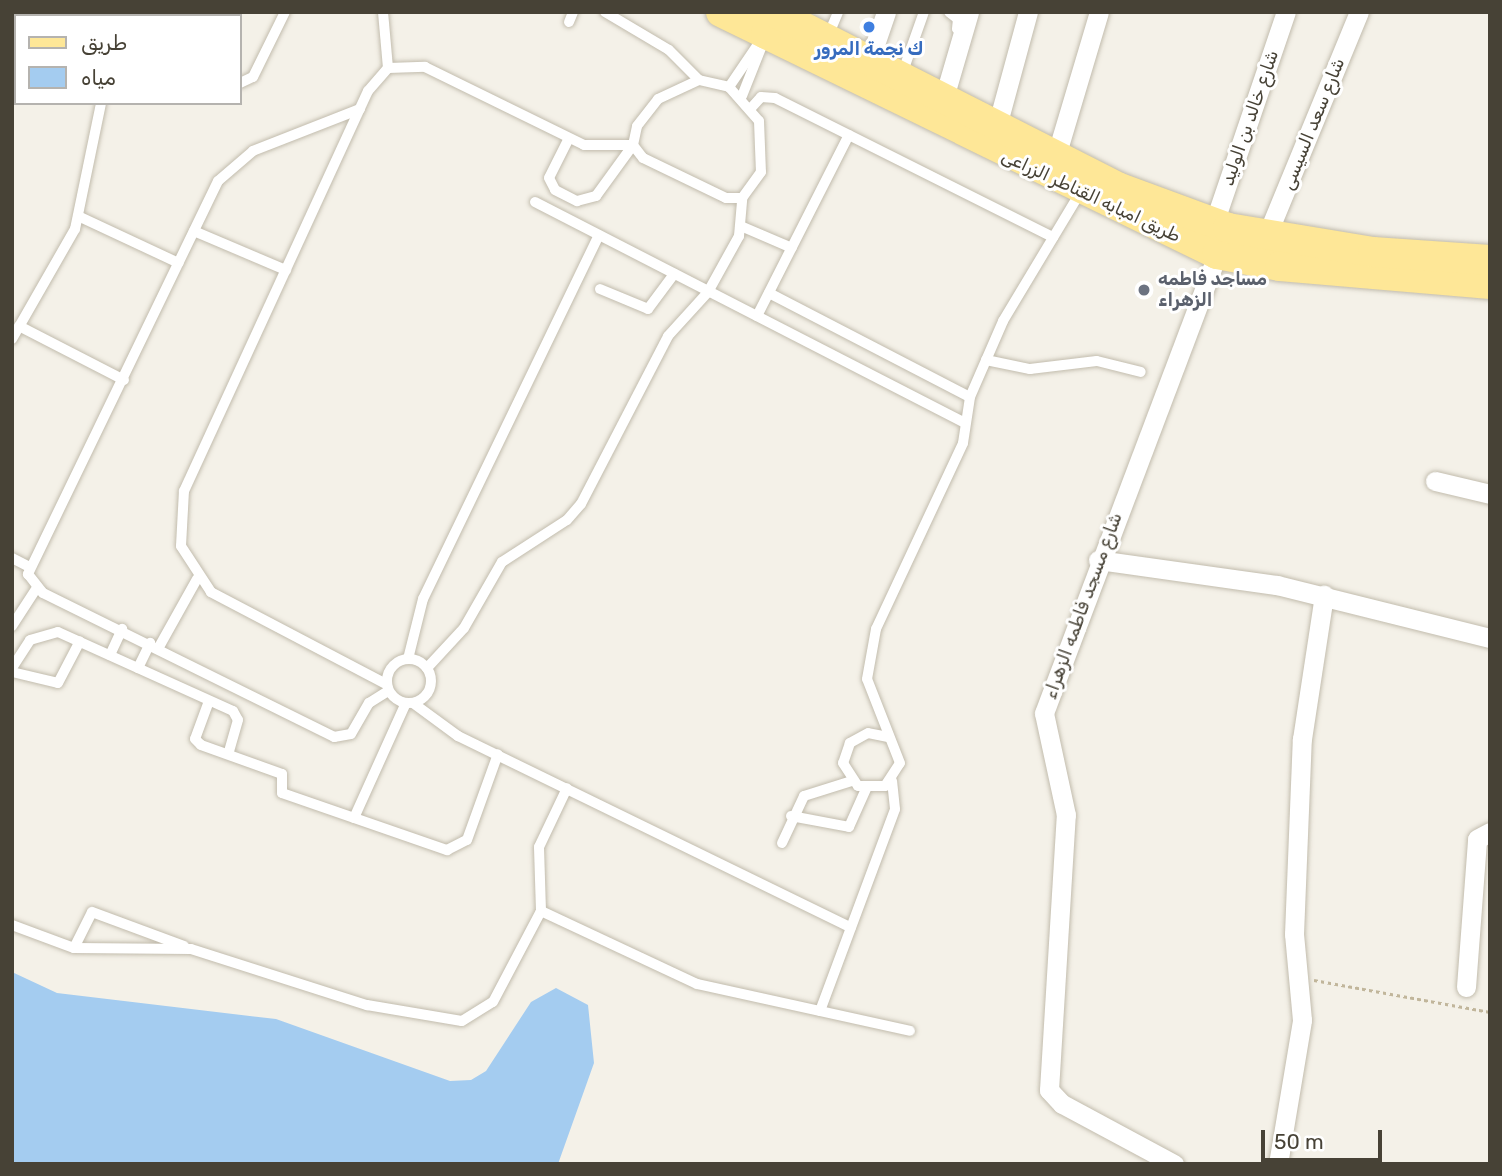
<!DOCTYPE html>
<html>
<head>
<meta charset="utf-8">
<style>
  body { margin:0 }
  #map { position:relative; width:1502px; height:1176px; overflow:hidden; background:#f4f1e8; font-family:Rubik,"Noto Naskh Arabic",sans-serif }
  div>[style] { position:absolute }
  .water>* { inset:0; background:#a4ccf0 }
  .path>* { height:2.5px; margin-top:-1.25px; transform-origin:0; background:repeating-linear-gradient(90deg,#c1b69b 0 3.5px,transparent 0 7px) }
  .roads { filter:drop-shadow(0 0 2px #c2bcad) drop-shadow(0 0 2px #c2bcad) }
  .lane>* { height:10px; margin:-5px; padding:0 5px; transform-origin:5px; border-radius:5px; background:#fff }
  .lane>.ring { margin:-5px; padding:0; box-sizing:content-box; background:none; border:10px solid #fff; border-radius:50% }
  .street>* { height:19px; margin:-9.5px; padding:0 9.5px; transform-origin:9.5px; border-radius:9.5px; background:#fff }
  .primary>* { height:30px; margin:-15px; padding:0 15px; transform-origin:15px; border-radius:15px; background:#fee797 }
  .dots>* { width:19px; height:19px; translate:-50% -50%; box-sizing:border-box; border:4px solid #fff; border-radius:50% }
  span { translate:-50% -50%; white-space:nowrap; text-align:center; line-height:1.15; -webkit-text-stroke:6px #fff; paint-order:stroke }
  .shop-label { font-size:18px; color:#366cbe; font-weight:700 }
  .street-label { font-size:18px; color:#474236 }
  .worship-label { font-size:18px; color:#5b616d; font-weight:700 }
  .left { translate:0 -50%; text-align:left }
  .frame { position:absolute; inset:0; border:14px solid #474236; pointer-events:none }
  .legend { position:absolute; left:14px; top:14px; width:228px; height:91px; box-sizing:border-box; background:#fff; border:2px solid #b5b3af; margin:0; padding:9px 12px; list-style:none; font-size:21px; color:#474236 }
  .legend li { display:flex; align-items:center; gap:14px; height:35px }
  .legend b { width:35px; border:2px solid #b5b3af }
  .scale { position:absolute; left:1261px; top:1130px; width:121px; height:32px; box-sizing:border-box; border:4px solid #474236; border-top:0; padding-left:9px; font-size:21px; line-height:24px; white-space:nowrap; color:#474236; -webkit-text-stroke:5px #fff; paint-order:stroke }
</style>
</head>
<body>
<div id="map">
  <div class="water">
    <i style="clip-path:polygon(12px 972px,57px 993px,276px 1019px,450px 1081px,471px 1080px,486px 1071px,531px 1002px,556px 988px,588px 1005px,594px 1063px,558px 1164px,12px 1164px)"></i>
  </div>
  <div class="path">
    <i style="left:1314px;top:980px;width:179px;rotate:10.3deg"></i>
  </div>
  <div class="roads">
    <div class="lane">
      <i style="left:383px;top:12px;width:56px;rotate:84.9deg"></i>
      <i style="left:605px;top:12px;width:74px;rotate:30.7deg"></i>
      <i style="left:669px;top:50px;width:42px;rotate:45deg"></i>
      <i style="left:949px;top:12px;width:11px;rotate:38deg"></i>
      <i style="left:958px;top:19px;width:10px;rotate:96deg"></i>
      <i style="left:569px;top:22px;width:11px;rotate:-68deg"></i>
      <i style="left:828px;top:36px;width:26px;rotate:-67deg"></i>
      <i style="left:902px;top:74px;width:66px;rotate:-70.5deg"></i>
      <i style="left:699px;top:80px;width:31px;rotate:13deg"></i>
      <i style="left:729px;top:87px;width:45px;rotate:48.6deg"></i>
      <i style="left:759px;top:121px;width:51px;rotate:87.8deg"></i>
      <i style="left:761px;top:172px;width:32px;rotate:126deg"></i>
      <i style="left:742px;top:198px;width:16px;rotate:180deg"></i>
      <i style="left:726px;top:198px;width:92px;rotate:-154.3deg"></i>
      <i style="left:643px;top:158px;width:16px;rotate:-128deg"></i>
      <i style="left:633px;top:145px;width:19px;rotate:-78deg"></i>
      <i style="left:637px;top:126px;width:34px;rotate:-52deg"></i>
      <i style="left:658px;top:99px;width:45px;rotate:-24.9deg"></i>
      <i style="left:240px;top:83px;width:14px;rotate:-25deg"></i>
      <i style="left:253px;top:77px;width:72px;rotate:-63.8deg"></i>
      <i style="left:729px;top:87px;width:60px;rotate:-55.8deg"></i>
      <i style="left:742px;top:96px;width:62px;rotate:-68.4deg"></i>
      <i style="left:752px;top:107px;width:13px;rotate:-48deg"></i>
      <i style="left:761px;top:97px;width:14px;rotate:4deg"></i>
      <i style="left:775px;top:98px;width:311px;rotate:26.6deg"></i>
      <i style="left:360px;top:109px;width:115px;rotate:158.6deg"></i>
      <i style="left:253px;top:151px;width:46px;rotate:139.4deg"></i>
      <i style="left:218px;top:181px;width:437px;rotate:115.8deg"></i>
      <i style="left:28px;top:574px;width:24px;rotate:52deg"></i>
      <i style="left:43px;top:593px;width:325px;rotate:26.3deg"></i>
      <i style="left:334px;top:737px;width:17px;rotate:-10deg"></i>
      <i style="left:351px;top:734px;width:36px;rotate:-60deg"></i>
      <i style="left:369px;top:703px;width:22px;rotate:-32deg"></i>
      <i style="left:568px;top:140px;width:42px;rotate:116.6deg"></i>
      <i style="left:549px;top:178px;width:13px;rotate:63deg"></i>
      <i style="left:555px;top:190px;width:25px;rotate:27deg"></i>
      <i style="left:577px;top:201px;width:20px;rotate:-15deg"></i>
      <i style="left:596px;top:196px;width:63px;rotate:-54deg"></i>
      <i style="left:535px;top:202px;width:483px;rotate:27.2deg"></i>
      <i style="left:78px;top:216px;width:111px;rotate:25deg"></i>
      <i style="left:743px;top:227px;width:53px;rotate:23.2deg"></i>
      <i style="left:194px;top:231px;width:100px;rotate:23deg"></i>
      <i style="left:600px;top:289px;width:52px;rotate:22.6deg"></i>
      <i style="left:648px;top:309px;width:44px;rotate:-53.4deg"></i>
      <i style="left:769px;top:293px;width:226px;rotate:27.4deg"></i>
      <i style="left:757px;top:316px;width:203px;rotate:-63.1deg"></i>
      <i style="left:19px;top:326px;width:118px;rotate:27.2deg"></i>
      <i style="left:12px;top:339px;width:127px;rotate:-60.2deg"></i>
      <i style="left:75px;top:229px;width:129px;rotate:-78.3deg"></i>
      <i style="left:986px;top:360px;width:45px;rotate:11.6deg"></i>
      <i style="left:1030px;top:369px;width:67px;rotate:-6.8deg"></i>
      <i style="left:1097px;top:361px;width:45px;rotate:14deg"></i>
      <i style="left:12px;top:558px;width:18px;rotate:27deg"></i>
      <i style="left:12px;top:626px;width:44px;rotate:-57deg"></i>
      <i style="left:159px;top:647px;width:78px;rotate:-60.8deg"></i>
      <i style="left:110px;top:655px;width:29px;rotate:-65deg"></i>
      <i class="ring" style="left:387px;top:659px;width:34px;height:34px"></i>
      <i style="left:408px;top:659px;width:62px;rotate:-76deg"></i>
      <i style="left:423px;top:599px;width:404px;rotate:-64.2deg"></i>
      <i style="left:12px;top:668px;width:33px;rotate:-57deg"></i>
      <i style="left:30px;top:640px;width:29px;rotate:-16deg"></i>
      <i style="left:58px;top:632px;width:192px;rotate:24.3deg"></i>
      <i style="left:233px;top:711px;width:10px;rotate:61deg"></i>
      <i style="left:238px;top:720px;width:35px;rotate:106deg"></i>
      <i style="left:138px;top:668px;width:28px;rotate:-64deg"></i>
      <i style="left:427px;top:668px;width:54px;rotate:-47.2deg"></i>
      <i style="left:464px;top:628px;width:76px;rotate:-60.1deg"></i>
      <i style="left:502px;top:562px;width:77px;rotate:-32.9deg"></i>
      <i style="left:567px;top:520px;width:21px;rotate:-49deg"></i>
      <i style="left:581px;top:504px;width:189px;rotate:-62.6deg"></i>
      <i style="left:668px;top:336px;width:59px;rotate:-47.7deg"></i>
      <i style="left:708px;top:292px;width:64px;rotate:-61deg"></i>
      <i style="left:739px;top:236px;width:38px;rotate:-85deg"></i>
      <i style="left:12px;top:672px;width:47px;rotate:13.4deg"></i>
      <i style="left:58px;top:683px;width:47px;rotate:-62.4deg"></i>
      <i style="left:386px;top:684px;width:198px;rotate:-152.3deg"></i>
      <i style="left:211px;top:592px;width:55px;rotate:-123.1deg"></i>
      <i style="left:181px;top:546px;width:55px;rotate:-86.9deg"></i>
      <i style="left:184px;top:491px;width:440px;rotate:-65.3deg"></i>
      <i style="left:368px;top:91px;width:30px;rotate:-49deg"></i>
      <i style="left:388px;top:68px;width:37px;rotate:-2deg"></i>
      <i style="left:425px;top:67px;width:177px;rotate:26.1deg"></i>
      <i style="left:584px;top:145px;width:49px"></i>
      <i style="left:209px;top:701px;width:40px;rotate:110.2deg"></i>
      <i style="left:195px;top:739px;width:8px;rotate:45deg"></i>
      <i style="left:201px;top:745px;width:86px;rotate:19.7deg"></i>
      <i style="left:282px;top:774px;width:19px;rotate:90deg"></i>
      <i style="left:282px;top:793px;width:175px;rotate:19.1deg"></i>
      <i style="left:447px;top:850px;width:22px;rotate:-27deg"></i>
      <i style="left:467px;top:840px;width:91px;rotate:-70.2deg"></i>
      <i style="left:413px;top:703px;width:56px;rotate:36.3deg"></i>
      <i style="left:458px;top:736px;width:437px;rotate:26deg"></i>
      <i style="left:888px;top:737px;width:20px;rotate:-169deg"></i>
      <i style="left:868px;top:733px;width:21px;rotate:151deg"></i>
      <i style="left:850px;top:743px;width:21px;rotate:109deg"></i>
      <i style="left:843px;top:763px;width:27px;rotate:57deg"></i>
      <i style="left:858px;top:786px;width:27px"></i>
      <i style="left:885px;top:786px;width:27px;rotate:-57deg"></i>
      <i style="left:900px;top:763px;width:90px;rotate:-111.4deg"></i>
      <i style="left:867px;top:679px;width:51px;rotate:-79.8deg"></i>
      <i style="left:876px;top:629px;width:205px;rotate:-64.9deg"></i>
      <i style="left:963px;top:443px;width:47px;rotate:-81.3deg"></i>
      <i style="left:970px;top:397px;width:83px;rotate:-66.5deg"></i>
      <i style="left:1003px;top:321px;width:149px;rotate:-59deg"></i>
      <i style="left:791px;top:816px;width:59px;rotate:10.7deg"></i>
      <i style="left:849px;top:827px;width:42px;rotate:-65.9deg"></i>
      <i style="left:354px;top:818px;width:126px;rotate:-65.7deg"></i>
      <i style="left:782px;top:843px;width:52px;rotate:-64.9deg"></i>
      <i style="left:804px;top:796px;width:50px;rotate:-17.4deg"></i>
      <i style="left:541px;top:911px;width:172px;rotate:25.1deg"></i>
      <i style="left:697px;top:984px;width:218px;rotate:12.4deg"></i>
      <i style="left:12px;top:925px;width:66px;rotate:20.4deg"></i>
      <i style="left:74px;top:948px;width:117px;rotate:0.5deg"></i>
      <i style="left:191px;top:949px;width:185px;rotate:17.7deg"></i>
      <i style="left:367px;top:1005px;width:96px;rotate:9.6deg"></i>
      <i style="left:462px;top:1021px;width:36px;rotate:-32deg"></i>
      <i style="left:493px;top:1002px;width:103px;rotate:-62.2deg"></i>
      <i style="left:541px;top:911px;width:64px;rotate:-91.8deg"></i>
      <i style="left:539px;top:847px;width:65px;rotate:-64.6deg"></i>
      <i style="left:74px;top:948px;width:40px;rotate:-63.4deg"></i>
      <i style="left:92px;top:912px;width:98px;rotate:20.3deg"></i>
      <i style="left:820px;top:1011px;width:215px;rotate:-69.6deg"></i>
      <i style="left:895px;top:809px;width:28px;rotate:-96deg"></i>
    </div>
    <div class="street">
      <i style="left:869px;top:62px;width:53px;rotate:-71.2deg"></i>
      <i style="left:943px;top:101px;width:93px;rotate:-73.7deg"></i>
      <i style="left:997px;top:126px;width:118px;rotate:-74.8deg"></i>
      <i style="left:1056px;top:156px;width:150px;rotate:-73.4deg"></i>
      <i style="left:1214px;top:223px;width:223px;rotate:-71.2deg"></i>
      <i style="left:1267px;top:235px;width:241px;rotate:-67.6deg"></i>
      <i style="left:1435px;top:481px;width:57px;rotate:13.3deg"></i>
      <i style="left:1098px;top:560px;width:181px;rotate:8deg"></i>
      <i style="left:1277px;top:585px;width:219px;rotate:14deg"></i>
      <i style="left:1466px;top:987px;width:148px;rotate:-85.7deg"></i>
      <i style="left:1477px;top:839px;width:15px;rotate:-28deg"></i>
      <i style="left:1174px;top:1164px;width:127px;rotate:-151.8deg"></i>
      <i style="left:1062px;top:1104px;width:19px;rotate:-133deg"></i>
      <i style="left:1049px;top:1090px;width:276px;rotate:-86.5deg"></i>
      <i style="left:1066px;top:815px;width:104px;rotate:-102.2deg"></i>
      <i style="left:1044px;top:713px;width:491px;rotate:-69.3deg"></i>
      <i style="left:1278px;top:1164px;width:146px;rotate:-80.5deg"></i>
      <i style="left:1302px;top:1020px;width:86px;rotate:-95.3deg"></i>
      <i style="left:1294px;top:934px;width:195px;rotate:-87.7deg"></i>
      <i style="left:1302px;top:739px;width:146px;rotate:-81.3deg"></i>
    </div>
    <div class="primary">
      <i style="left:721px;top:12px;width:552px;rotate:26.01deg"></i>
      <i style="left:1217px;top:254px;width:64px;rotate:10.8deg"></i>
      <i style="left:1280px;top:266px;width:211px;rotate:4.9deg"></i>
      <i style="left:766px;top:34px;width:23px;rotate:-70deg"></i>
      <i style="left:774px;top:12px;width:388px;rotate:27deg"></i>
      <i style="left:1120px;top:188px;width:115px;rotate:20.3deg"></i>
      <i style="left:1228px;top:228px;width:147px;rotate:9.4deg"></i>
      <i style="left:1373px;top:252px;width:117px;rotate:3.9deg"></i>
    </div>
  </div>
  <div class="dots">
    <i style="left:869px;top:27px;background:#3f7fe0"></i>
    <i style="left:1144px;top:290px;background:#6b7280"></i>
  </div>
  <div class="shop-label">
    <span style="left:869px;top:49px">ك نجمة المرور</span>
  </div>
  <div class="street-label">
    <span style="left:1250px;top:118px;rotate:-71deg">شارع خالد بن الوليد</span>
    <span style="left:1313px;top:124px;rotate:-68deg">شارع سعد السيسى</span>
    <span style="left:1091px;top:196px;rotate:25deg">طريق امبابه القناطر الزراعى</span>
    <span style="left:1083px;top:606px;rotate:-70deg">شارع مسجد فاطمه الزهراء</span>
  </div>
  <div class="worship-label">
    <span class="left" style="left:1158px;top:290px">مساجد فاطمه<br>الزهراء</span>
  </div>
  <div class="frame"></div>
  <ul class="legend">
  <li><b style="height:9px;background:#fee797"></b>طريق</li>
  <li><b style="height:19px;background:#a4ccf0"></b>مياه</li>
  </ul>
  <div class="scale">50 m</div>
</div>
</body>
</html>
